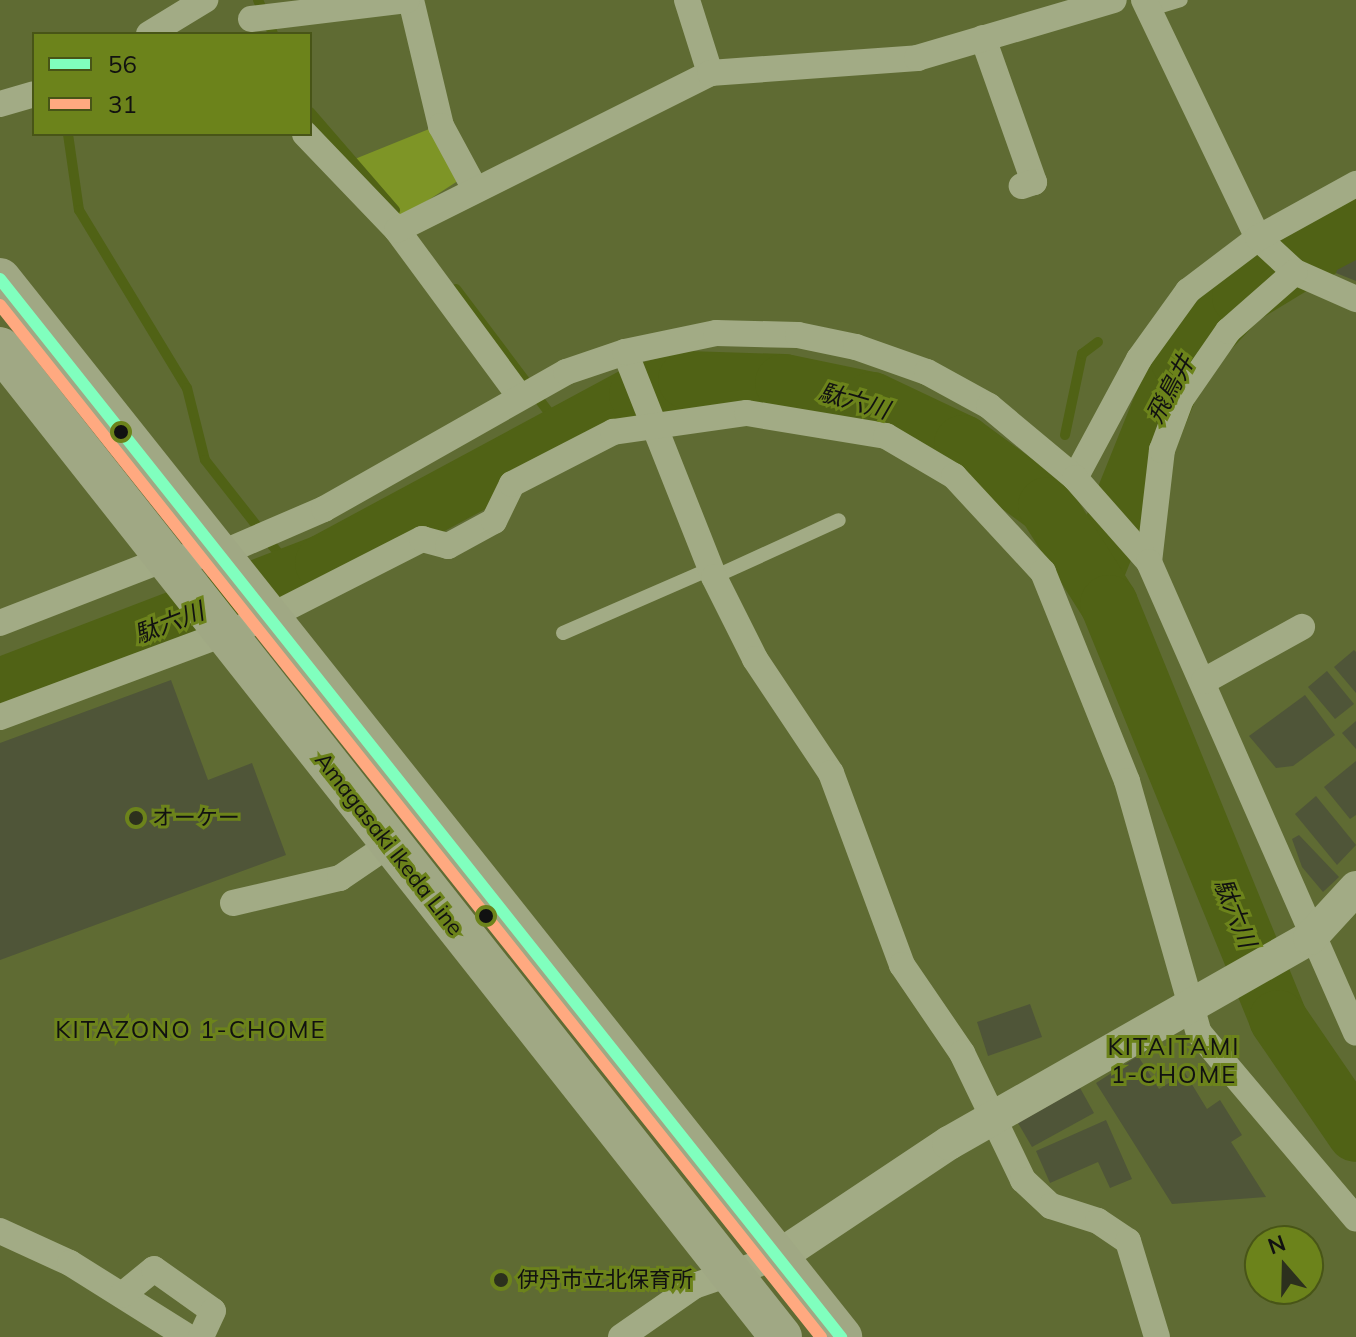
<!DOCTYPE html>
<html>
<head>
<meta charset="utf-8">
<style>
  body { margin:0 }
  #map { position:relative; width:1356px; height:1337px; overflow:hidden; background:#5f6b33; font-family:Mulish,"Noto Sans JP",sans-serif }
  div>[style] { position:absolute }
  .green>* { inset:0; background:#7e9526 }
  .stream>* { height:10px; margin:-5px; padding:0 5px; transform-origin:5px; border-radius:5px; background:#506215 }
  .river>* { height:58px; margin:-29px; padding:0 29px; transform-origin:29px; border-radius:29px; background:#506215 }
  .building>* { inset:0; background:#4f5538 }
  .service>* { height:14px; margin:-7px; padding:0 7px; transform-origin:7px; border-radius:7px; background:#a2ab85 }
  .minor>* { height:26px; margin:-13px; padding:0 13px; transform-origin:13px; border-radius:13px; background:#a2ab85 }
  .tertiary>* { height:34px; margin:-17px; padding:0 17px; transform-origin:17px; border-radius:17px; background:#a2ab85 }
  .primary>* { height:42px; margin:-21px; padding:0 21px; transform-origin:21px; border-radius:21px; background:#a0a884 }
  .bus-1>* { height:12px; margin:-6px; padding:0 6px; transform-origin:6px; border-radius:6px; background:#80ffbe }
  .bus-2>* { height:12px; margin:-6px; padding:0 6px; transform-origin:6px; border-radius:6px; background:#ffa980 }
  .dots>* { width:22px; height:22px; translate:-50% -50%; box-sizing:border-box; border:4px solid #6c831b; border-radius:50% }
  span { translate:-50% -50%; white-space:nowrap; text-align:center; line-height:1.15; -webkit-text-stroke:6px #6c831b; paint-order:stroke }
  .poi-label { font-size:22px; color:#111 }
  .left { translate:0 -50%; text-align:left }
  .street-label { font-size:22px; color:#111 }
  .water-label { font-size:24px; color:#111; font-style:italic }
  .neighbourhood-label { font-size:24px; color:#111; letter-spacing:2px }
  .legend { position:absolute; left:32px; top:32px; width:280px; height:104px; box-sizing:border-box; background:#6c831b; border:2px solid #485517; margin:0; padding:10px 14px; list-style:none; font-size:24px; color:#111 }
  .legend li { display:flex; align-items:center; gap:16px; height:40px }
  .legend b { width:40px; border:2px solid #485517 }
  .north { position:absolute; left:1244px; top:1225px; width:80px; height:80px; box-sizing:border-box; background:#6c831b; border:2px solid #485517; border-radius:50%; rotate:340deg; font-size:22px; font-weight:700; line-height:32px; text-align:center; color:#111 }
  .north::after { content:''; display:block; margin:auto; width:28px; height:36px; background:#2c301d; clip-path:polygon(50% 0,100% 100%,50% 72%,0 100%) }
</style>
</head>
<body>
<div id="map">
  <div class="green">
    <i style="clip-path:polygon(439px 125px,464px 177px,396px 221px,340px 165px)"></i>
  </div>
  <div class="stream">
    <i style="left:258px;top:0;width:37px;rotate:66deg"></i>
    <i style="left:310px;top:112px;width:130px;rotate:49.1deg"></i>
    <i style="left:68px;top:134px;width:77px;rotate:81.8deg"></i>
    <i style="left:79px;top:210px;width:208px;rotate:58.8deg"></i>
    <i style="left:187px;top:388px;width:74px;rotate:76deg"></i>
    <i style="left:205px;top:460px;width:144px;rotate:51.8deg"></i>
    <i style="left:456px;top:289px;width:178px;rotate:53deg"></i>
    <i style="left:1065px;top:435px;width:83px;rotate:-78.1deg"></i>
    <i style="left:1082px;top:354px;width:20px;rotate:-37deg"></i>
  </div>
  <div class="river">
    <i style="left:1093px;top:577px;width:233px;rotate:-68.1deg"></i>
    <i style="left:1180px;top:361px;width:88px;rotate:-46.4deg"></i>
    <i style="left:1241px;top:297px;width:135px;rotate:-31.3deg"></i>
    <i style="left:0;top:687px;width:347px;rotate:-20.9deg"></i>
    <i style="left:324px;top:563px;width:357px;rotate:-28.3deg"></i>
    <i style="left:638px;top:394px;width:51px;rotate:-15.9deg"></i>
    <i style="left:687px;top:380px;width:97px;rotate:1.8deg"></i>
    <i style="left:784px;top:383px;width:90px;rotate:11.6deg"></i>
    <i style="left:872px;top:401px;width:101px;rotate:25.3deg"></i>
    <i style="left:963px;top:444px;width:104px;rotate:36.4deg"></i>
    <i style="left:1047px;top:506px;width:116px;rotate:57.7deg"></i>
    <i style="left:1109px;top:604px;width:448px;rotate:67.8deg"></i>
    <i style="left:1278px;top:1019px;width:138px;rotate:55.6deg"></i>
  </div>
  <div class="building">
    <i style="clip-path:polygon(1356px 260px,1356px 281px,1336px 273px,1337px 270px)"></i>
    <i style="clip-path:polygon(1354px 650px,1356px 652px,1356px 693px,1334px 667px)"></i>
    <i style="clip-path:polygon(1327px 671px,1354px 704px,1335px 719px,1308px 687px)"></i>
    <i style="clip-path:polygon(171px 680px,208px 780px,252px 763px,286px 855px,0 960px,0 743px)"></i>
    <i style="clip-path:polygon(1305px 695px,1335px 735px,1293px 766px,1276px 768px,1249px 736px)"></i>
    <i style="clip-path:polygon(1356px 721px,1356px 749px,1342px 733px)"></i>
    <i style="clip-path:polygon(1356px 761px,1356px 815px,1350px 819px,1324px 787px)"></i>
    <i style="clip-path:polygon(1316px 796px,1356px 845px,1337px 865px,1295px 814px)"></i>
    <i style="clip-path:polygon(1299px 835px,1339px 877px,1323px 892px,1302px 867px,1292px 839px)"></i>
    <i style="clip-path:polygon(1030px 1004px,1042px 1037px,988px 1056px,977px 1022px)"></i>
    <i style="clip-path:polygon(1138px 1056px,1159px 1089px,1185px 1073px,1207px 1109px,1220px 1100px,1242px 1135px,1231px 1142px,1266px 1197px,1172px 1204px,1096px 1083px)"></i>
    <i style="clip-path:polygon(1080px 1088px,1094px 1113px,1032px 1147px,1018px 1123px)"></i>
    <i style="clip-path:polygon(1106px 1120px,1132px 1179px,1110px 1188px,1098px 1162px,1050px 1183px,1036px 1151px)"></i>
  </div>
  <div class="service">
    <i style="left:1151px;top:9px;width:31px;rotate:-17deg"></i>
    <i style="left:714px;top:577px;width:137px;rotate:-24.5deg"></i>
    <i style="left:563px;top:633px;width:160px;rotate:-23.5deg"></i>
  </div>
  <div class="minor">
    <i style="left:411px;top:0;width:130px;rotate:76.6deg"></i>
    <i style="left:441px;top:126px;width:69px;rotate:61.6deg"></i>
    <i style="left:687px;top:0;width:77px;rotate:72.5deg"></i>
    <i style="left:1144px;top:0;width:264px;rotate:64.4deg"></i>
    <i style="left:1258px;top:238px;width:50px;rotate:42.6deg"></i>
    <i style="left:1295px;top:272px;width:67px;rotate:23.9deg"></i>
    <i style="left:251px;top:19px;width:157px;rotate:-6.9deg"></i>
    <i style="left:149px;top:34px;width:66px;rotate:-31.3deg"></i>
    <i style="left:983px;top:38px;width:153px;rotate:70.5deg"></i>
    <i style="left:1034px;top:182px;width:13px;rotate:162deg"></i>
    <i style="left:0;top:104px;width:35px;rotate:-16deg"></i>
    <i style="left:305px;top:134px;width:133px;rotate:46.2deg"></i>
    <i style="left:397px;top:230px;width:207px;rotate:53.6deg"></i>
    <i style="left:397px;top:230px;width:350px;rotate:-26.6deg"></i>
    <i style="left:710px;top:73px;width:208px;rotate:-4.1deg"></i>
    <i style="left:917px;top:58px;width:205px;rotate:-16.4deg"></i>
    <i style="left:625px;top:352px;width:242px;rotate:68.4deg"></i>
    <i style="left:714px;top:577px;width:92px;rotate:63.4deg"></i>
    <i style="left:755px;top:659px;width:137px;rotate:56.3deg"></i>
    <i style="left:831px;top:773px;width:205px;rotate:69.7deg"></i>
    <i style="left:902px;top:965px;width:107px;rotate:55.7deg"></i>
    <i style="left:962px;top:1053px;width:141px;rotate:64.3deg"></i>
    <i style="left:1023px;top:1180px;width:38px;rotate:43deg"></i>
    <i style="left:1051px;top:1206px;width:49px;rotate:17.7deg"></i>
    <i style="left:1098px;top:1221px;width:36px;rotate:34deg"></i>
    <i style="left:1128px;top:1241px;width:100px;rotate:73.2deg"></i>
    <i style="left:1075px;top:478px;width:135px;rotate:-61.7deg"></i>
    <i style="left:1139px;top:359px;width:84px;rotate:-54.2deg"></i>
    <i style="left:1188px;top:291px;width:88px;rotate:-37.1deg"></i>
    <i style="left:1258px;top:238px;width:112px;rotate:-28.9deg"></i>
    <i style="left:1149px;top:562px;width:113px;rotate:-83.4deg"></i>
    <i style="left:1162px;top:450px;width:54px;rotate:-69.6deg"></i>
    <i style="left:1181px;top:399px;width:83px;rotate:-55.3deg"></i>
    <i style="left:1228px;top:331px;width:89px;rotate:-41.4deg"></i>
    <i style="left:0;top:623px;width:177px;rotate:-21.2deg"></i>
    <i style="left:165px;top:559px;width:55px;rotate:-5.2deg"></i>
    <i style="left:220px;top:554px;width:113px;rotate:-23.4deg"></i>
    <i style="left:324px;top:509px;width:278px;rotate:-29.5deg"></i>
    <i style="left:566px;top:372px;width:62px;rotate:-18.7deg"></i>
    <i style="left:625px;top:352px;width:93px;rotate:-11.8deg"></i>
    <i style="left:716px;top:333px;width:82px;rotate:1.4deg"></i>
    <i style="left:798px;top:335px;width:59px;rotate:11.7deg"></i>
    <i style="left:856px;top:347px;width:75px;rotate:19.4deg"></i>
    <i style="left:927px;top:372px;width:71px;rotate:28.7deg"></i>
    <i style="left:989px;top:406px;width:112px;rotate:39.9deg"></i>
    <i style="left:1075px;top:478px;width:112px;rotate:48.6deg"></i>
    <i style="left:1149px;top:562px;width:514px;rotate:66.27deg"></i>
    <i style="left:1204px;top:681px;width:112px;rotate:-28.9deg"></i>
    <i style="left:0;top:717px;width:287px;rotate:-20.4deg"></i>
    <i style="left:269px;top:617px;width:172px;rotate:-27deg"></i>
    <i style="left:422px;top:539px;width:27px;rotate:15deg"></i>
    <i style="left:448px;top:546px;width:52px;rotate:-28.5deg"></i>
    <i style="left:494px;top:521px;width:41px;rotate:-64.1deg"></i>
    <i style="left:512px;top:484px;width:114px;rotate:-27.2deg"></i>
    <i style="left:613px;top:432px;width:135px;rotate:-8.1deg"></i>
    <i style="left:747px;top:413px;width:141px;rotate:9.4deg"></i>
    <i style="left:886px;top:436px;width:79px;rotate:30.5deg"></i>
    <i style="left:954px;top:476px;width:131px;rotate:47.2deg"></i>
    <i style="left:1043px;top:572px;width:225px;rotate:68.1deg"></i>
    <i style="left:1127px;top:781px;width:262px;rotate:74.1deg"></i>
    <i style="left:1199px;top:1033px;width:243px;rotate:49.8deg"></i>
    <i style="left:233px;top:903px;width:110px;rotate:-13.2deg"></i>
    <i style="left:340px;top:878px;width:60px;rotate:-34.2deg"></i>
    <i style="left:0;top:1231px;width:77px;rotate:24.6deg"></i>
    <i style="left:70px;top:1263px;width:139px;rotate:32.1deg"></i>
    <i style="left:122px;top:1295px;width:41px;rotate:-39.1deg"></i>
    <i style="left:154px;top:1269px;width:72px;rotate:35.4deg"></i>
    <i style="left:213px;top:1311px;width:29px;rotate:115deg"></i>
    <i style="left:621px;top:1337px;width:89px;rotate:-34.9deg"></i>
    <i style="left:694px;top:1286px;width:89px;rotate:-19deg"></i>
  </div>
  <div class="tertiary">
    <i style="left:778px;top:1257px;width:206px;rotate:-33.7deg"></i>
    <i style="left:949px;top:1143px;width:415px;rotate:-29.6deg"></i>
    <i style="left:1310px;top:938px;width:68px;rotate:-47.4deg"></i>
  </div>
  <div class="primary">
    <i style="left:0;top:279px;width:1352px;rotate:51.52deg"></i>
    <i style="left:0;top:348px;width:1260px;rotate:51.7deg"></i>
  </div>
  <div class="bus-1">
    <i style="left:0;top:279px;width:1352px;rotate:51.52deg"></i>
  </div>
  <div class="bus-2">
    <i style="left:0;top:305px;width:1319px;rotate:51.5deg"></i>
  </div>
  <div class="dots">
    <i style="left:121px;top:432px;background:#111"></i>
    <i style="left:136px;top:818px;background:#2c301d"></i>
    <i style="left:486px;top:916px;background:#111"></i>
    <i style="left:501px;top:1280px;background:#2c301d"></i>
  </div>
  <div class="poi-label">
    <span class="left" style="left:152px;top:818px">オーケー</span>
    <span class="left" style="left:517px;top:1280px">伊丹市立北保育所</span>
  </div>
  <div class="street-label">
    <span style="left:389px;top:844px;rotate:52deg">Amagasaki Ikeda Line</span>
  </div>
  <div class="water-label">
    <span style="left:1170px;top:389px;rotate:-62deg">飛鳥井</span>
    <span style="left:854px;top:401px;rotate:16deg">駄六川</span>
    <span style="left:169px;top:623px;rotate:-21deg">駄六川</span>
    <span style="left:1235px;top:913px;rotate:68deg">駄六川</span>
  </div>
  <div class="neighbourhood-label">
    <span style="left:191px;top:1030px">KITAZONO 1-CHOME</span>
    <span style="left:1174px;top:1061px">KITAITAMI<br>1-CHOME</span>
  </div>
  <ul class="legend">
  <li><b style="height:10px;background:#80ffbe"></b>56</li>
  <li><b style="height:10px;background:#ffa980"></b>31</li>
  </ul>
  <div class="north">N</div>
</div>
</body>
</html>
